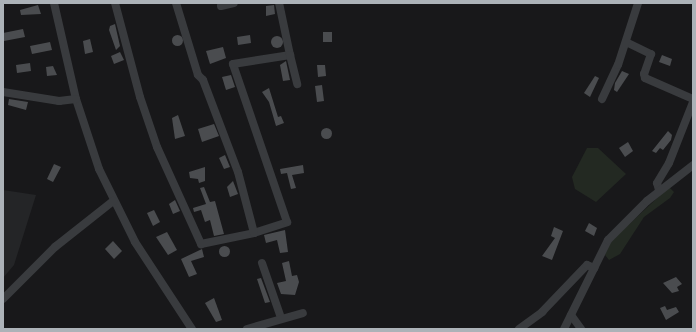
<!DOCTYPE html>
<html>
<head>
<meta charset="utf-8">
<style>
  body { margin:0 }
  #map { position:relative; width:696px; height:332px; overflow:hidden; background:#18181a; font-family:"DM Sans",sans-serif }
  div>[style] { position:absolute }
  .built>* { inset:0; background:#242527 }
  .green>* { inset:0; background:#232922 }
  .stream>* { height:1.5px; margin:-0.75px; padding:0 0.75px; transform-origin:0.75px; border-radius:0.75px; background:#333d41 }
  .building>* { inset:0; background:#4a4c4f }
  .round { border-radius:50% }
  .minor>* { height:8px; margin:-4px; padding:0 4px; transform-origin:4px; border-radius:4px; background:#393b3e }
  span { translate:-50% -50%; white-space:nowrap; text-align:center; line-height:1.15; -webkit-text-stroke:3.5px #131315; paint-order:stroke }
  .frame { position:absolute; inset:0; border:4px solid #acb2b8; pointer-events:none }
</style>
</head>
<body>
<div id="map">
  <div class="built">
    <i style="clip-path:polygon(3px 190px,36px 195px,14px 265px,3px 278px)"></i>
  </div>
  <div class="green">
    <i style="clip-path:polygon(587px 148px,598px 148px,626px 174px,596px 202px,575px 189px,572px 177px)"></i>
    <i style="clip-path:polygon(669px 187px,674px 192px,670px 198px,644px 217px,620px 254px,609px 260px,605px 255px,608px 244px)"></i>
  </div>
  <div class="stream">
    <i style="left:113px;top:329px;width:14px"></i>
  </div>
  <div class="building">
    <i style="clip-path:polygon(38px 5px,41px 14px,21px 15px,20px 10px)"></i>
    <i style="clip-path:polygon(274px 5px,275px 14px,266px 16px,266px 6px)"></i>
    <i style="clip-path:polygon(115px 24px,120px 46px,116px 50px,109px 30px,110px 26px)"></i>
    <i style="clip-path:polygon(23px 29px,25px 37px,4px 41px,3px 33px)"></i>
    <i style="clip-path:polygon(323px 32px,332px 32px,332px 42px,323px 42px)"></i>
    <i class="round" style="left:171.5px;top:34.5px;width:11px;height:11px"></i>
    <i style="clip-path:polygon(250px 35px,251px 43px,238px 45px,237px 37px)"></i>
    <i class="round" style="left:271px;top:36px;width:12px;height:12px"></i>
    <i style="clip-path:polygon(90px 39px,93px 52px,85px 54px,83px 41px)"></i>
    <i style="clip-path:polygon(50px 42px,52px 50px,32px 54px,30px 46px)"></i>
    <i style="clip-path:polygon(223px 47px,226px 58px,210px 64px,206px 51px)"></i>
    <i style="clip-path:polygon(120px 52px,124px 60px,114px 64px,111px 56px)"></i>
    <i style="clip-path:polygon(662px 55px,672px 59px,670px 66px,659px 62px)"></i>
    <i style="clip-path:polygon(286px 61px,290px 80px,283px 81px,280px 65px)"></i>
    <i style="clip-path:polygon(30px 63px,31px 71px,17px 73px,16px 65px)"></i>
    <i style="clip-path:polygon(317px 65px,325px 65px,326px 76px,318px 77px)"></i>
    <i style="clip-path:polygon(53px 66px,57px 75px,47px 76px,46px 67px)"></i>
    <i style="clip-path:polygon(622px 71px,629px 74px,617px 92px,614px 90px,615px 83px)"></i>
    <i style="clip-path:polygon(231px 75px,235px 87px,226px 90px,222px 77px)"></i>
    <i style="clip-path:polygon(595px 76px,599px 78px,590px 97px,584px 93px)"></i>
    <i style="clip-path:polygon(322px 85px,324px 101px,317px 102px,315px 86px)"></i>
    <i style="clip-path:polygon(269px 88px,278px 117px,281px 116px,284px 123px,276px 126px,269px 102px,262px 92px)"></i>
    <i style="clip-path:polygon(9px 99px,28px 102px,26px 110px,8px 105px)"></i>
    <i style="clip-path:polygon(178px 115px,185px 136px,175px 139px,172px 118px)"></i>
    <i style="clip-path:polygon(214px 124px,219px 136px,202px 142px,198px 129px)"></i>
    <i class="round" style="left:320.5px;top:127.5px;width:11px;height:11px"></i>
    <i style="clip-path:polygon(668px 131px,672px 135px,671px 140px,663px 150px,660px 148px,656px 153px,652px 151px)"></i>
    <i style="clip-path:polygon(628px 142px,633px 151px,625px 157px,619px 148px)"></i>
    <i style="clip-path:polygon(225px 155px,230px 167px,224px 169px,219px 158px)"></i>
    <i style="clip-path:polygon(54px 164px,61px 167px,53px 182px,47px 179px)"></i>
    <i style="clip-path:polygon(303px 165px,304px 173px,292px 175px,296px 188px,291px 189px,287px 173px,281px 174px,280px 169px)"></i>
    <i style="clip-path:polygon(205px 167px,205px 181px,199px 183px,198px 179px,190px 178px,189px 172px)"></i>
    <i style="clip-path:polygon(233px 181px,238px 194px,230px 197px,227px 187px)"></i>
    <i style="clip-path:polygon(204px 187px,210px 202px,215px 201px,224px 234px,214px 236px,210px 220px,205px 222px,201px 210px,194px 212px,193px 208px,206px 204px,200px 188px)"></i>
    <i style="clip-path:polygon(175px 200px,180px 211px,173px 214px,169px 204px)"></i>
    <i style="clip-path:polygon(154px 210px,160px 222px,153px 226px,147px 213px)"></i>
    <i style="clip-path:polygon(589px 223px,597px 228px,594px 236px,585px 231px)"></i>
    <i style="clip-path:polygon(554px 227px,563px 231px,552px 260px,542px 256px,555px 238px,551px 236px)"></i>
    <i style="clip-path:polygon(285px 230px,288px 252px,280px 253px,277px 240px,266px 243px,264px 235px)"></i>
    <i style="clip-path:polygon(167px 232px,177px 250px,168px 255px,156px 237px)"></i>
    <i style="clip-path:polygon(113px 241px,122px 251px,114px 259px,105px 249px)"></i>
    <i class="round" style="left:218.5px;top:245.5px;width:11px;height:11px"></i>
    <i style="clip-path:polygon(202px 249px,204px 257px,191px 261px,197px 274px,189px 277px,181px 259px)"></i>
    <i style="clip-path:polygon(289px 261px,292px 276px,297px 275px,299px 282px,295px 295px,281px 294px,277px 283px,286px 281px,282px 263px)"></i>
    <i style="clip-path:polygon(676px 277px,682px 284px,677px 287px,679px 291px,672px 293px,663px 283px)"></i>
    <i style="clip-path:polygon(261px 278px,270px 302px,265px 303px,257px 279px)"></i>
    <i style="clip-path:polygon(214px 298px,222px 320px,216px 322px,205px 303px)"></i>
    <i style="clip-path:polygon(665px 306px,667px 310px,676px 307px,679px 312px,666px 320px,660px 308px)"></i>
  </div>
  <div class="minor">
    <i style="left:54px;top:3px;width:98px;rotate:77.1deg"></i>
    <i style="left:76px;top:99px;width:74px;rotate:71.8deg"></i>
    <i style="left:99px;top:169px;width:81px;rotate:63.7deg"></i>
    <i style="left:135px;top:242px;width:104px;rotate:56.8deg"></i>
    <i style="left:115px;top:3px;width:97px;rotate:75.1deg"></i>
    <i style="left:140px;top:97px;width:53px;rotate:71.2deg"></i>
    <i style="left:157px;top:147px;width:107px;rotate:65.6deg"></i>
    <i style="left:201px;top:244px;width:54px;rotate:-11.7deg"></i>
    <i style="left:254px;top:233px;width:35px;rotate:-18deg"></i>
    <i style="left:287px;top:222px;width:167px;rotate:-108.9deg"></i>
    <i style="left:233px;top:64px;width:58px;rotate:-9deg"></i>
    <i style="left:290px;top:55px;width:53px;rotate:-101.9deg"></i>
    <i style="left:176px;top:3px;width:75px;rotate:73deg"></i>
    <i style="left:198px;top:75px;width:7px;rotate:45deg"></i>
    <i style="left:203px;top:80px;width:98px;rotate:69.2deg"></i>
    <i style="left:238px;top:172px;width:63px;rotate:75.3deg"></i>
    <i style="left:221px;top:6px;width:13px;rotate:-13deg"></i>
    <i style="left:626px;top:42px;width:28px;rotate:26deg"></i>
    <i style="left:651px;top:54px;width:21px;rotate:109deg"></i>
    <i style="left:644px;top:74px;width:4px;rotate:76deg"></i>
    <i style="left:645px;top:78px;width:52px;rotate:23.6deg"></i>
    <i style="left:290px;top:55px;width:30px;rotate:76deg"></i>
    <i style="left:3px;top:92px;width:57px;rotate:9.1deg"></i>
    <i style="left:59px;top:101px;width:17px;rotate:-7deg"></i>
    <i style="left:602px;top:99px;width:38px;rotate:-65deg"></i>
    <i style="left:618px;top:65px;width:65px;rotate:-72.1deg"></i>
    <i style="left:659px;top:190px;width:7px;rotate:-106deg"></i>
    <i style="left:657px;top:183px;width:23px;rotate:-59deg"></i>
    <i style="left:669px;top:163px;width:66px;rotate:-68.5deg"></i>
    <i style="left:262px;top:263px;width:58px;rotate:70.9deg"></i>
    <i style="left:3px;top:299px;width:74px;rotate:-45deg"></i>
    <i style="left:55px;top:247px;width:74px;rotate:-38.4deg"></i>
    <i style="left:571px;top:315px;width:17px;rotate:54deg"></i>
    <i style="left:247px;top:329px;width:58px;rotate:-15.9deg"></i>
    <i style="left:519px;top:329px;width:29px;rotate:-36deg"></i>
    <i style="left:542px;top:312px;width:65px;rotate:-46.2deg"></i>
    <i style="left:587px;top:265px;width:8px;rotate:23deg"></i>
    <i style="left:564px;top:329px;width:99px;rotate:-63.7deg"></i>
    <i style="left:608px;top:240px;width:55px;rotate:-45deg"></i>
    <i style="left:647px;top:201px;width:58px;rotate:-38deg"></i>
  </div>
  <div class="frame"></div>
</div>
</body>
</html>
